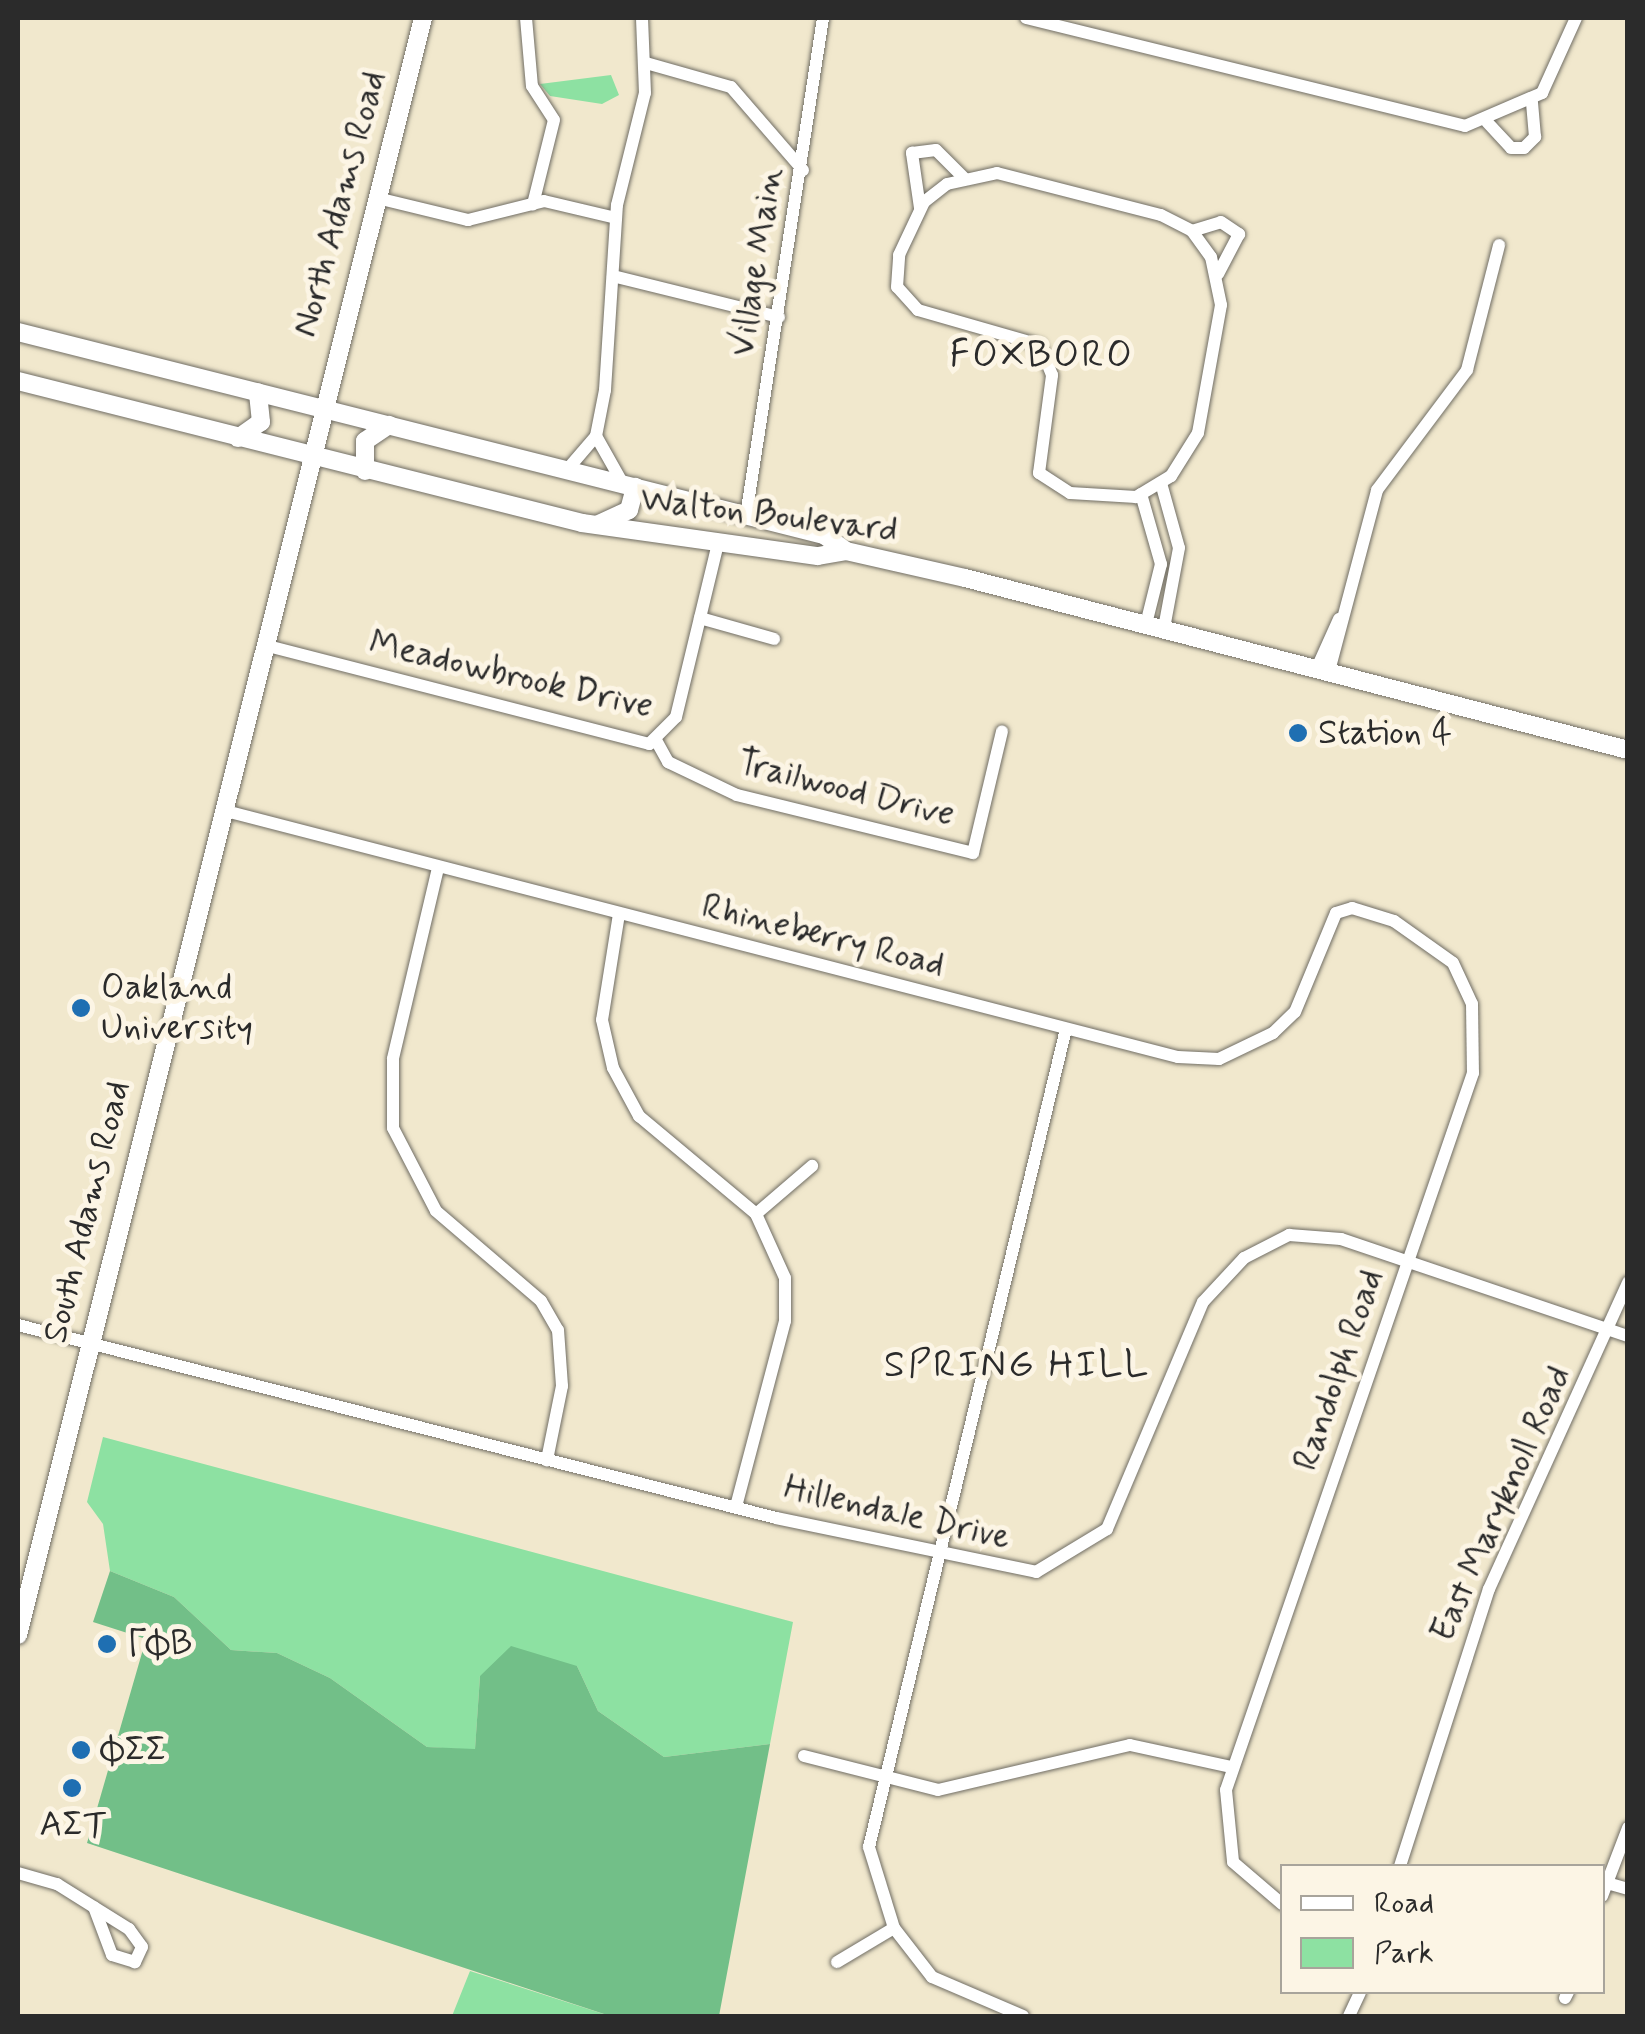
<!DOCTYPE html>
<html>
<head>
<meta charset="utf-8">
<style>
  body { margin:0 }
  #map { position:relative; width:1645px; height:2034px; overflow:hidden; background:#f1e8cd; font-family:Mynerve,sans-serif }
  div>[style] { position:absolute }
  .green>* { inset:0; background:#8de1a2 }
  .forest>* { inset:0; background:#72bf88 }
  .roads { filter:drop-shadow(0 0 2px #706d64) drop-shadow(0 0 2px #706d64) }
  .street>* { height:12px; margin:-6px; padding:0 6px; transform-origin:6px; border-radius:6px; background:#fff }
  .secondary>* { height:18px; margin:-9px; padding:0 9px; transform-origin:9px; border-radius:9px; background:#fff }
  .dots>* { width:28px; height:28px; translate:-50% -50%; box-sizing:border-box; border:5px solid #fcf5e5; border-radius:50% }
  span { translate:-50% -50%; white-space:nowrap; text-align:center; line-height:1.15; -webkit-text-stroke:10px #fcf5e5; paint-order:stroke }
  .street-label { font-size:35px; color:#2b2b2b }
  .poi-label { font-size:35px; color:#2b2b2b }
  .left { translate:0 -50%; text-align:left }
  .neighbourhood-label { font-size:38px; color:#2b2b2b; letter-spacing:2.5px }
  .frame { position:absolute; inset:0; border:20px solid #2b2b2b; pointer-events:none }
  .legend { position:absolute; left:1280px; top:1864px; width:325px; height:130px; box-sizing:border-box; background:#fcf5e5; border:2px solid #a8a49b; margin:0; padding:12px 18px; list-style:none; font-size:30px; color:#2b2b2b }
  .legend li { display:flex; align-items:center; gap:20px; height:50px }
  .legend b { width:50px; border:2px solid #a8a49b }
</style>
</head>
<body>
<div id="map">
  <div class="green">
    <i style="clip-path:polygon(611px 75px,619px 95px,602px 104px,550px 96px,540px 84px)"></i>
    <i style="clip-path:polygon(103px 1437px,793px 1622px,770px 1744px,664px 1757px,598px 1711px,577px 1666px,480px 1676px,475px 1750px,427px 1747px,330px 1678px,277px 1653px,231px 1650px,174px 1597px,110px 1571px,103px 1524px,87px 1502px)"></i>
    <i style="clip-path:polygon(470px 1971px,610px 2016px,452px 2016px)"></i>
  </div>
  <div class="forest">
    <i style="clip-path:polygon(110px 1571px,174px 1597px,231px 1650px,277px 1653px,330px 1678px,427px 1747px,475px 1749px,480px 1676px,511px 1646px,577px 1666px,598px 1711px,664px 1757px,770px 1744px,719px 2016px,610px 2016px,87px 1843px,146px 1639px,93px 1622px)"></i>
  </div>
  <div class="roads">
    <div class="street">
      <i style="left:526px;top:18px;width:68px;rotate:85deg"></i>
      <i style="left:532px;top:86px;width:40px;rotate:57.1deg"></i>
      <i style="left:554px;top:120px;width:87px;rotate:104deg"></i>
      <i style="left:1026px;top:18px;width:452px;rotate:13.8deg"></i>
      <i style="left:1465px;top:126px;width:84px;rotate:-23.2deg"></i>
      <i style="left:1542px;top:93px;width:82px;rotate:-65.6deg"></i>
      <i style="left:646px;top:63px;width:88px;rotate:15.8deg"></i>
      <i style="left:731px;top:87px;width:110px;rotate:49.1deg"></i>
      <i style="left:1487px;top:122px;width:35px;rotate:47deg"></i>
      <i style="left:1511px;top:148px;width:13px"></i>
      <i style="left:1524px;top:148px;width:16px;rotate:-45deg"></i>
      <i style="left:1535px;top:137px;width:36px;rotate:-95deg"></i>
      <i style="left:997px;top:173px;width:169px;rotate:14.4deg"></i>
      <i style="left:1161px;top:215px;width:35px;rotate:27deg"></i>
      <i style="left:1192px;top:231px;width:32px;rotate:54deg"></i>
      <i style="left:1211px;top:257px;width:49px;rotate:78.2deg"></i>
      <i style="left:1221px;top:305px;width:130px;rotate:100.2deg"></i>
      <i style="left:1198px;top:433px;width:51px;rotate:122.1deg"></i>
      <i style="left:1171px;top:476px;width:41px;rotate:149deg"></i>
      <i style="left:1136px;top:497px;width:66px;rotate:-176.5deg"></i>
      <i style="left:1070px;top:493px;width:37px;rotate:-147deg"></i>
      <i style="left:1039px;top:473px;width:99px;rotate:-82.4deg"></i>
      <i style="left:1052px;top:375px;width:32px;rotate:-112deg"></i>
      <i style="left:1040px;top:345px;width:127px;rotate:-164deg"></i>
      <i style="left:918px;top:310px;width:31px;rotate:-132deg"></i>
      <i style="left:897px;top:287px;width:32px;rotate:-86deg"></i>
      <i style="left:899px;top:255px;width:59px;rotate:-64.7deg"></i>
      <i style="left:924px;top:202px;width:29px;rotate:-38deg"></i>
      <i style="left:947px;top:184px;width:51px;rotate:-12.4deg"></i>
      <i style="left:377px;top:198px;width:94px;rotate:13.6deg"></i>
      <i style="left:468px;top:220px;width:78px;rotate:-14deg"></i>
      <i style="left:544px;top:201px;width:74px;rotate:13.3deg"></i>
      <i style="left:920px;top:208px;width:56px;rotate:-98.3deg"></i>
      <i style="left:912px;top:153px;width:24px;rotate:-7deg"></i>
      <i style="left:936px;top:150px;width:40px;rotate:45deg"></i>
      <i style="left:1192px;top:231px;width:30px;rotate:-17deg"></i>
      <i style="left:1221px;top:222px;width:22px;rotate:34deg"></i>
      <i style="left:1239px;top:234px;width:45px;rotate:117.7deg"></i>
      <i style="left:613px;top:276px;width:171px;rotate:13.9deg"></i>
      <i style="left:596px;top:436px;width:55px;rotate:60.6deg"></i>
      <i style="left:566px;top:471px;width:46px;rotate:-49.4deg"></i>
      <i style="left:596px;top:436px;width:47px;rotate:-78.9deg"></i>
      <i style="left:605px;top:390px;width:185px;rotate:-86.3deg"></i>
      <i style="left:617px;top:205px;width:115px;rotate:-76deg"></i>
      <i style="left:645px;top:93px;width:75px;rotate:-92.3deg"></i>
      <i style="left:1161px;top:483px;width:67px;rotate:74.5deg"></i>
      <i style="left:1179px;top:548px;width:81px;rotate:100.6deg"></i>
      <i style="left:1141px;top:494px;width:73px;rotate:74.1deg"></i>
      <i style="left:1161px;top:564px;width:62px;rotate:104deg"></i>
      <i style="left:746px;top:516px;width:504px;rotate:-81.21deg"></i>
      <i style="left:700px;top:618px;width:77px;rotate:15.8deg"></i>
      <i style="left:264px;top:645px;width:398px;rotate:14.4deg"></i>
      <i style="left:649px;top:744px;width:38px;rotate:-45deg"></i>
      <i style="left:676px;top:717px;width:179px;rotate:-76.4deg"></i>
      <i style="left:1317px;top:668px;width:54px;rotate:-65.8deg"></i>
      <i style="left:1329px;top:671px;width:187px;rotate:-75.1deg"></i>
      <i style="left:1377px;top:490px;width:150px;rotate:-53.1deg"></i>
      <i style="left:1467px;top:370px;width:129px;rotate:-75.6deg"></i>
      <i style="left:657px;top:742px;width:23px;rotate:61deg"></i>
      <i style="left:668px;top:762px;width:76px;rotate:25.6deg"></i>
      <i style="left:737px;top:795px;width:243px;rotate:13.8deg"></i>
      <i style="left:973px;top:853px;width:125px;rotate:-76.6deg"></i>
      <i style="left:222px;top:810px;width:987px;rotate:14.49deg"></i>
      <i style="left:1178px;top:1057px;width:41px;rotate:2.8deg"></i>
      <i style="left:1219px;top:1059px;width:60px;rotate:-25.7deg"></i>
      <i style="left:1273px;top:1033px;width:30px;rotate:-44deg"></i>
      <i style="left:1295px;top:1012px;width:107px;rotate:-67.5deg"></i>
      <i style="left:1336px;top:913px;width:17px;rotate:-17deg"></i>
      <i style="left:1352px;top:908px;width:44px;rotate:17.2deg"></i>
      <i style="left:1394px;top:921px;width:72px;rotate:35.4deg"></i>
      <i style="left:1453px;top:963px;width:45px;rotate:65.1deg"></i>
      <i style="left:1472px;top:1004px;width:69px;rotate:89.2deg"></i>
      <i style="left:1473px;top:1073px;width:758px;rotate:109.01deg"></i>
      <i style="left:1226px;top:1790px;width:72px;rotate:84.4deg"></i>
      <i style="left:1233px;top:1862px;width:65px;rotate:40.6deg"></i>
      <i style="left:438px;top:868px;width:196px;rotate:103.3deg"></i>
      <i style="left:393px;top:1059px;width:69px;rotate:90deg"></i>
      <i style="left:393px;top:1128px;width:93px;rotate:62.6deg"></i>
      <i style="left:436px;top:1211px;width:138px;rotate:40.6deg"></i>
      <i style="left:541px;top:1301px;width:34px;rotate:60deg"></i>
      <i style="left:558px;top:1330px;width:56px;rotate:85.9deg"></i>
      <i style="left:562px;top:1386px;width:76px;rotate:101.5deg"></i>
      <i style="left:619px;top:914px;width:107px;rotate:99.1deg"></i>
      <i style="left:602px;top:1020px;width:49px;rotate:77.1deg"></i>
      <i style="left:613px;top:1068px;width:55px;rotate:61.6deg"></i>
      <i style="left:639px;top:1116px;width:153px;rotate:39.9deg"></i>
      <i style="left:756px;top:1214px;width:70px;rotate:65.6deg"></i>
      <i style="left:785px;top:1278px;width:43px;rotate:90deg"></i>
      <i style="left:785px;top:1321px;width:192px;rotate:104.8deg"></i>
      <i style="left:756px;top:1214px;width:74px;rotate:-40.6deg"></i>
      <i style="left:18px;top:1325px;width:782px;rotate:14.28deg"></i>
      <i style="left:776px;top:1518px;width:266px;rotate:11.7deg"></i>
      <i style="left:1036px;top:1572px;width:83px;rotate:-31.2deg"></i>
      <i style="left:1107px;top:1529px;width:246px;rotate:-67.1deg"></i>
      <i style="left:1203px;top:1302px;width:60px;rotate:-47deg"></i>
      <i style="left:1244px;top:1258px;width:51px;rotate:-27.1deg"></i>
      <i style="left:1289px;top:1235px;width:52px;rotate:4.4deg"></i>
      <i style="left:1341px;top:1239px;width:303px;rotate:18.7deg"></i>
      <i style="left:804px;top:1756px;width:138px;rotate:14.2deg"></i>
      <i style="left:938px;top:1790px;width:197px;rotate:-13.2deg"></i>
      <i style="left:1130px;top:1745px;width:103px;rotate:12.3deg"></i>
      <i style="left:1400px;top:1866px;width:291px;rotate:-72.2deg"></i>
      <i style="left:1489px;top:1589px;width:337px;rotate:-65.6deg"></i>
      <i style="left:18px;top:1873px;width:41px;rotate:15.8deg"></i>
      <i style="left:57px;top:1884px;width:85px;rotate:32deg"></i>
      <i style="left:129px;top:1929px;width:22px;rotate:54deg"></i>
      <i style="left:142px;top:1947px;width:17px;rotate:115deg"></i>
      <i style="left:135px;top:1962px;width:24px;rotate:-163deg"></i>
      <i style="left:112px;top:1955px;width:51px;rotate:-110.6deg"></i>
      <i style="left:1607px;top:1883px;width:22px;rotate:16deg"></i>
      <i style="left:1602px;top:1896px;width:73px;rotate:-69.1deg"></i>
      <i style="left:837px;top:1962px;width:66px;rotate:-30.8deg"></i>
      <i style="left:1565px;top:1998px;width:7px;rotate:-63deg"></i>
      <i style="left:1023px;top:2016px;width:99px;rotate:-156.8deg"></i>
      <i style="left:932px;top:1977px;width:62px;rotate:-127.8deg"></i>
      <i style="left:894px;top:1928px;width:85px;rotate:-107.2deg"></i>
      <i style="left:869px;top:1847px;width:841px;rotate:-76.46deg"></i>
      <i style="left:1349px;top:2016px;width:26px;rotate:-65deg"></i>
    </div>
    <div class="secondary">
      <i style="left:18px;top:332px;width:831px;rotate:14.14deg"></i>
      <i style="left:824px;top:535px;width:27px;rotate:36deg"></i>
      <i style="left:18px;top:381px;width:582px;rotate:14.13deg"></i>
      <i style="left:582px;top:523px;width:238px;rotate:8deg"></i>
      <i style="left:818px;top:556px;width:28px;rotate:-10deg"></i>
      <i style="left:846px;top:551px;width:122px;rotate:12.8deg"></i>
      <i style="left:965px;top:578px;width:685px;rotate:14.54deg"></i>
      <i style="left:238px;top:438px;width:28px;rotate:-35deg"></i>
      <i style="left:261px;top:422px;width:30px;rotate:-96deg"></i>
      <i style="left:365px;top:471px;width:30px;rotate:-90deg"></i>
      <i style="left:365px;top:441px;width:29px;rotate:-34deg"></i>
      <i style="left:599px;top:524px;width:33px;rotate:-25deg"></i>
      <i style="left:629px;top:510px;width:24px;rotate:-75deg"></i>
      <i style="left:18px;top:1635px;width:1667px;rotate:-75.94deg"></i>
    </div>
  </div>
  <div class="dots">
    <i style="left:1298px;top:733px;background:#1f6fb2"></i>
    <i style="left:81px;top:1008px;background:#1f6fb2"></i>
    <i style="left:107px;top:1644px;background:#1f6fb2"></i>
    <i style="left:81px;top:1750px;background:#1f6fb2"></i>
    <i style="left:72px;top:1788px;background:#1f6fb2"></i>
  </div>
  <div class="street-label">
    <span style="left:340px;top:204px;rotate:-75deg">North Adams Road</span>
    <span style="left:757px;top:262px;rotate:-81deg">Village Main</span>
    <span style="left:769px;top:515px;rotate:7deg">Walton Boulevard</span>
    <span style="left:511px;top:675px;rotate:13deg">Meadowbrook Drive</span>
    <span style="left:846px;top:789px;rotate:14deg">Trailwood Drive</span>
    <span style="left:823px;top:936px;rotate:14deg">Rhineberry Road</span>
    <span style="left:87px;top:1212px;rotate:-76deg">South Adams Road</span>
    <span style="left:1339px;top:1370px;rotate:-71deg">Randolph Road</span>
    <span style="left:1501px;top:1504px;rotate:-66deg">East Maryknoll Road</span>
    <span style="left:897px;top:1513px;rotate:13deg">Hillendale Drive</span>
  </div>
  <div class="poi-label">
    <span class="left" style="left:1318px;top:733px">Station 4</span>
    <span class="left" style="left:101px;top:1008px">Oakland<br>University</span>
    <span class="left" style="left:127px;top:1644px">ΓΦB</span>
    <span class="left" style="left:101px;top:1750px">ΦΣΣ</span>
    <span style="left:72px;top:1825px">AΣΤ</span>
  </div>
  <div class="neighbourhood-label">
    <span style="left:1042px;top:356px">FOXBORO</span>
    <span style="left:1017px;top:1366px">SPRING HILL</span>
  </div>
  <div class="frame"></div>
  <ul class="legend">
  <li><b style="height:12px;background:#fff"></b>Road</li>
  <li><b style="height:28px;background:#8de1a2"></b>Park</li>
  </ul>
</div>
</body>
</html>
